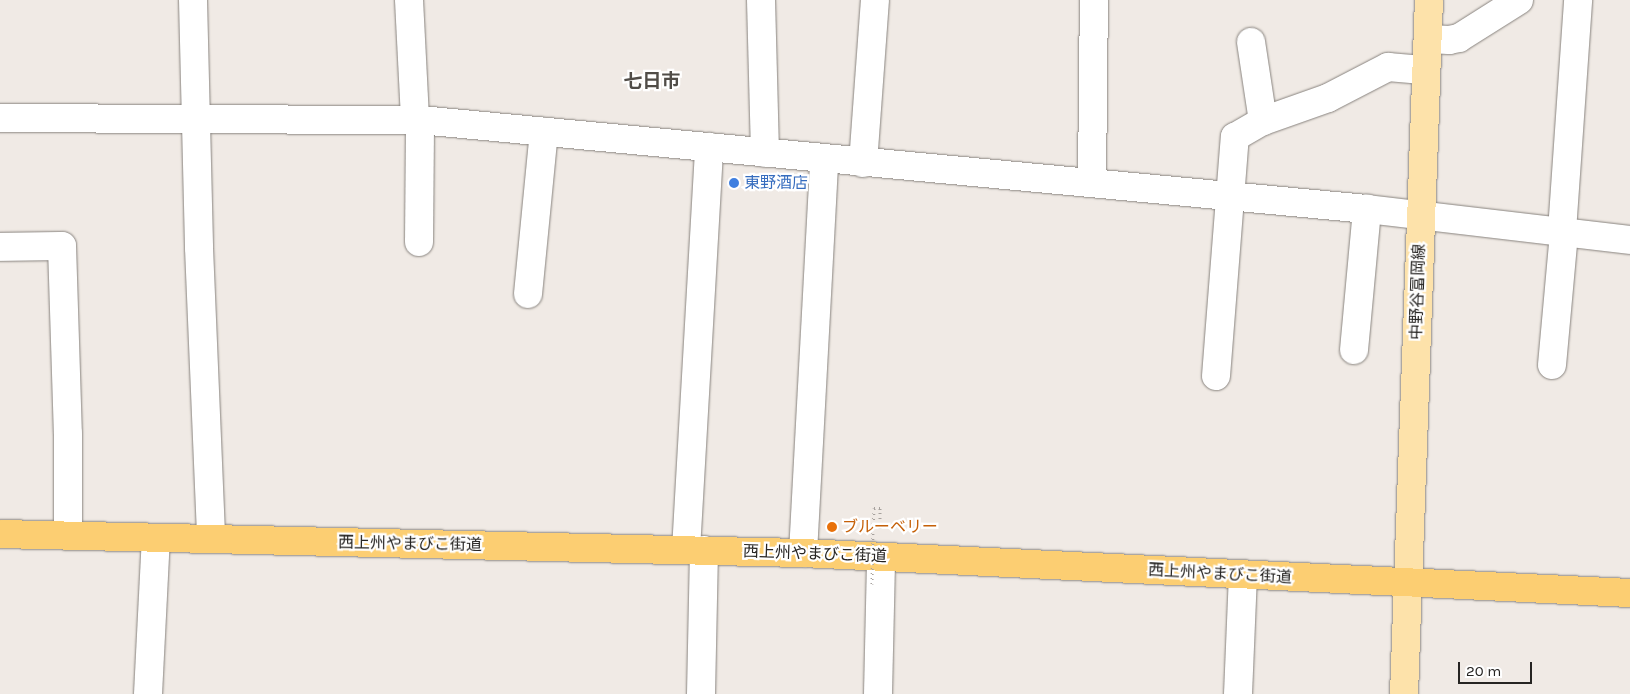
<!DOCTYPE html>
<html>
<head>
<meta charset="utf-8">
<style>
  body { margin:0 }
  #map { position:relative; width:1630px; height:694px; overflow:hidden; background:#f0eae5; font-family:Karla,"Noto Sans JP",sans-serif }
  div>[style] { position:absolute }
  .path>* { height:3px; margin-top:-1.5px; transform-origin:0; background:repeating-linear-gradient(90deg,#a7a29e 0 1px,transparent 0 5px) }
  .roads { filter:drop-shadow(0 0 1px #88837e) drop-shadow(0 0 1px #88837e) }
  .minor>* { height:28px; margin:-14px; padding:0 14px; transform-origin:14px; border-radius:14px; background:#fff }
  .major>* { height:28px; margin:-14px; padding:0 14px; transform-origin:14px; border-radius:14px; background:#fde2aa }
  .highway>* { height:28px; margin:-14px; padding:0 14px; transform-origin:14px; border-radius:14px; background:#fcce72 }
  .path-bridge>* { height:3px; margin-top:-1.5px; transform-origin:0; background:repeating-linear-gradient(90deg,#a7a29e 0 1px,transparent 0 5px) }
  .dots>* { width:14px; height:14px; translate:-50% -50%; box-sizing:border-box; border:2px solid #fff; border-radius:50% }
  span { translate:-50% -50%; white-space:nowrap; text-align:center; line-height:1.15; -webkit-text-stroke:4.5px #fff; paint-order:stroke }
  .shop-label { font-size:16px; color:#366cbe }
  .left { translate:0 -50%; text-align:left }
  .street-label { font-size:16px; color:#262422 }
  .food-label { font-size:16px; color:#c56008 }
  .quarter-label { font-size:19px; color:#504c47; font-weight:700 }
  .scale { position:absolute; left:1458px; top:662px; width:74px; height:22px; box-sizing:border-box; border:2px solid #262422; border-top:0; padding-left:6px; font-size:15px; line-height:18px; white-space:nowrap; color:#262422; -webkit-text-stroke:4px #fff; paint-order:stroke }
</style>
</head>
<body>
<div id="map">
  <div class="path">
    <i style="left:873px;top:529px;width:21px;rotate:-87deg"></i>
    <i style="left:874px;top:508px;width:6px"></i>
    <i style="left:880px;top:508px;width:24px;rotate:90deg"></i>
  </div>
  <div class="roads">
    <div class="minor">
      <i style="left:193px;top:0;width:248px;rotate:88.6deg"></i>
      <i style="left:199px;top:248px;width:291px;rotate:87.6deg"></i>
      <i style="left:409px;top:0;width:119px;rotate:87.1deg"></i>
      <i style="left:761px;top:0;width:153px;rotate:88.5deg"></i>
      <i style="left:1428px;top:39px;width:21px;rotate:3deg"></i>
      <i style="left:1449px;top:40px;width:10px;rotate:-11deg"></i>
      <i style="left:1459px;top:38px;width:71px;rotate:-32.3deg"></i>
      <i style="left:1251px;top:42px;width:80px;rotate:81.4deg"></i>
      <i style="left:0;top:118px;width:420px;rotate:0.3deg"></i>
      <i style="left:420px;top:120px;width:951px;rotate:5.37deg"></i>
      <i style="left:1367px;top:209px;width:265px;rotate:6.7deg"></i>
      <i style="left:863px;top:163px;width:163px;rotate:-85.8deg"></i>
      <i style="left:1092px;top:182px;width:182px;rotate:-89.4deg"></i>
      <i style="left:1562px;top:231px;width:232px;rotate:-86deg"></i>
      <i style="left:419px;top:242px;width:122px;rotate:-89.5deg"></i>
      <i style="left:0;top:247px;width:62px;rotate:-0.9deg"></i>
      <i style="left:62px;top:246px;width:188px;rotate:88.2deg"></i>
      <i style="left:68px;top:434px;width:102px;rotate:90deg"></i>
      <i style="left:528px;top:294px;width:163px;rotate:-84.4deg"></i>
      <i style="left:1354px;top:350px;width:142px;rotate:-84.7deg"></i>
      <i style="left:1552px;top:365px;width:134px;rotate:-84.8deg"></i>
      <i style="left:1216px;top:376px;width:240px;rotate:-85.5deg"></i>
      <i style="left:1235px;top:137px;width:32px;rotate:-30deg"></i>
      <i style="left:1263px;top:121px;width:69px;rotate:-19.5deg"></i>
      <i style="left:1328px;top:98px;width:68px;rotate:-27.3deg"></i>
      <i style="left:1388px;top:67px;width:38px;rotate:5deg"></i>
      <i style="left:686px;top:550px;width:404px;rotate:-86.7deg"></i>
      <i style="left:803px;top:553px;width:395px;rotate:-86.9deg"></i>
      <i style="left:148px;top:694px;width:156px;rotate:-87.1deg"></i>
      <i style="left:701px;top:694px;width:144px;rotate:-88.8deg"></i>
      <i style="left:878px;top:694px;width:137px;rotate:-88.7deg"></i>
      <i style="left:1238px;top:694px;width:119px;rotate:-87.6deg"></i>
    </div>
    <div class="major">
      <i style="left:1404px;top:694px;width:694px;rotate:-87.94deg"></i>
    </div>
    <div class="highway">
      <i style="left:0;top:534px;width:803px;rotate:1.36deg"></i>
      <i style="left:803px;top:553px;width:828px;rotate:2.77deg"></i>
    </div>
  </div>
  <div class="path-bridge">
    <i style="left:872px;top:584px;width:55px;rotate:-89deg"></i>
  </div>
  <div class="dots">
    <i style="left:734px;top:183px;background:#3f7fe0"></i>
    <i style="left:832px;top:527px;background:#e8710a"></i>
  </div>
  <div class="shop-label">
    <span class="left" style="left:744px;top:183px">東野酒店</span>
  </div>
  <div class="street-label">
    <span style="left:1418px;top:292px;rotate:-88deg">中野谷富岡線</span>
    <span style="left:410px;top:544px;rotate:1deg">西上州やまびこ街道</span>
    <span style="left:815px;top:554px;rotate:2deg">西上州やまびこ街道</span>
    <span style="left:1220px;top:574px;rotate:3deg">西上州やまびこ街道</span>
  </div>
  <div class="food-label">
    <span class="left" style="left:842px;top:527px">ブルーベリー</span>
  </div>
  <div class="quarter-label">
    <span style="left:652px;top:82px">七日市</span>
  </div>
  <div class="scale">20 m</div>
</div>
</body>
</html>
